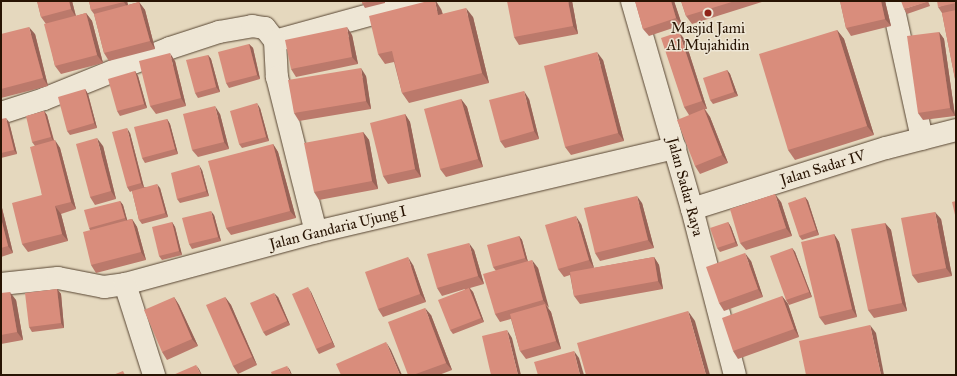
<!DOCTYPE html>
<html>
<head>
<meta charset="utf-8">
<style>
  body { margin:0 }
  #map { position:relative; width:957px; height:376px; overflow:hidden; background:#e5d8be; font-family:"IM FELL Great Primer",serif }
  div>[style] { position:absolute }
  .roads { filter:drop-shadow(0 0 1px #574532) drop-shadow(0 0 1px #574532) }
  .minor>* { height:22px; margin:-11px; padding:0 11px; transform-origin:11px; border-radius:11px; background:#eee6d5 }
  .wall>* { inset:0; background:#bb796b }
  .shaded-wall>* { inset:0; background:#986357 }
  .building>* { inset:0; background:#d98d7c }
  .dots>* { width:11px; height:11px; translate:-50% -50%; box-sizing:border-box; border:2px solid #eee6d5; border-radius:50% }
  span { translate:-50% -50%; white-space:nowrap; text-align:center; line-height:1.15; -webkit-text-stroke:3px #eee6d5; paint-order:stroke }
  .poi-label { font-size:15px; color:#281403 }
  .street-label { font-size:15px; color:#281403 }
  .frame { position:absolute; inset:0; border:2px solid #281403; pointer-events:none }
</style>
</head>
<body>
<div id="map">
  <div class="roads">
    <div class="minor">
      <i style="left:632px;top:1px;width:216px;rotate:73.9deg"></i>
      <i style="left:692px;top:209px;width:171px;rotate:75.5deg"></i>
      <i style="left:892px;top:1px;width:141px;rotate:77.7deg"></i>
      <i style="left:275px;top:41px;width:150px;rotate:-15.4deg"></i>
      <i style="left:1px;top:113px;width:45px;rotate:-18deg"></i>
      <i style="left:44px;top:99px;width:136px;rotate:-22deg"></i>
      <i style="left:170px;top:48px;width:52px;rotate:-18.1deg"></i>
      <i style="left:219px;top:32px;width:34px;rotate:-10deg"></i>
      <i style="left:252px;top:26px;width:13px;rotate:9deg"></i>
      <i style="left:265px;top:28px;width:16px;rotate:52deg"></i>
      <i style="left:275px;top:41px;width:36px;rotate:87deg"></i>
      <i style="left:277px;top:77px;width:160px;rotate:75.9deg"></i>
      <i style="left:692px;top:209px;width:203px;rotate:-17.5deg"></i>
      <i style="left:886px;top:148px;width:72px;rotate:-14.4deg"></i>
      <i style="left:1px;top:284px;width:57px;rotate:-6deg"></i>
      <i style="left:58px;top:278px;width:47px;rotate:11.1deg"></i>
      <i style="left:104px;top:287px;width:21px;rotate:-8deg"></i>
      <i style="left:125px;top:284px;width:198px;rotate:-15.2deg"></i>
      <i style="left:316px;top:232px;width:369px;rotate:-13.2deg"></i>
      <i style="left:125px;top:284px;width:96px;rotate:72.3deg"></i>
    </div>
  </div>
  <div class="wall">
    <i style="clip-path:polygon(37px 1px,72px 1px,76px 16px,86px 13px,92px 21px,103px 63px,61px 74px,55px 66px,46px 24px,41px 17px)"></i>
    <i style="clip-path:polygon(89px 1px,127px 1px,128px 5px,139px 2px,145px 10px,155px 49px,109px 61px,104px 53px,94px 14px,91px 10px)"></i>
    <i style="clip-path:polygon(362px 1px,385px 1px,385px 3px,365px 8px,362px 3px)"></i>
    <i style="clip-path:polygon(572px 1px,578px 34px,519px 45px,514px 37px)"></i>
    <i style="clip-path:polygon(635px 1px,674px 1px,682px 25px,649px 36px,643px 29px)"></i>
    <i style="clip-path:polygon(681px 1px,765px 1px,692px 24px,686px 16px)"></i>
    <i style="clip-path:polygon(840px 1px,885px 1px,891px 26px,851px 36px,846px 28px)"></i>
    <i style="clip-path:polygon(928px 1px,930px 6px,907px 14px,904px 9px)"></i>
    <i style="clip-path:polygon(956px 1px,956px 84px,942px 13px,938px 7px)"></i>
    <i style="clip-path:polygon(441px 9px,443px 14px,473px 17px,489px 83px,409px 103px,402px 93px,394px 62px,385px 64px,378px 54px)"></i>
    <i style="clip-path:polygon(837px 30px,844px 39px,874px 135px,795px 160px,788px 150px)"></i>
    <i style="clip-path:polygon(939px 32px,944px 39px,955px 116px,923px 120px,918px 113px)"></i>
    <i style="clip-path:polygon(1px 34px,35px 34px,48px 86px,1px 98px)"></i>
    <i style="clip-path:polygon(352px 35px,358px 64px,296px 77px,291px 69px)"></i>
    <i style="clip-path:polygon(685px 40px,707px 109px,705px 109px,710px 117px,728px 163px,700px 174px,695px 166px,689px 115px,684px 107px)"></i>
    <i style="clip-path:polygon(249px 44px,253px 48px,260px 79px,229px 88px,226px 83px)"></i>
    <i style="clip-path:polygon(208px 55px,211px 59px,220px 92px,198px 98px,195px 93px)"></i>
    <i style="clip-path:polygon(603px 60px,624px 141px,571px 155px,565px 147px)"></i>
    <i style="clip-path:polygon(175px 61px,186px 106px,156px 114px,150px 106px)"></i>
    <i style="clip-path:polygon(727px 70px,730px 74px,738px 96px,713px 104px,710px 100px)"></i>
    <i style="clip-path:polygon(135px 71px,138px 76px,147px 108px,120px 116px,117px 111px)"></i>
    <i style="clip-path:polygon(366px 76px,371px 109px,299px 121px,294px 113px)"></i>
    <i style="clip-path:polygon(85px 89px,88px 94px,97px 128px,70px 135px,67px 131px)"></i>
    <i style="clip-path:polygon(461px 99px,467px 107px,483px 167px,446px 177px,440px 169px)"></i>
    <i style="clip-path:polygon(529px 99px,539px 139px,505px 148px,500px 141px)"></i>
    <i style="clip-path:polygon(260px 108px,269px 141px,242px 148px,239px 144px)"></i>
    <i style="clip-path:polygon(44px 111px,47px 115px,54px 140px,60px 148px,76px 209px,61px 214px,68px 241px,28px 252px,22px 244px,42px 195px,35px 146px,32px 142px)"></i>
    <i style="clip-path:polygon(220px 114px,229px 149px,198px 157px,192px 150px)"></i>
    <i style="clip-path:polygon(405px 114px,410px 122px,421px 177px,388px 184px,383px 176px)"></i>
    <i style="clip-path:polygon(1px 119px,9px 122px,17px 154px,1px 158px)"></i>
    <i style="clip-path:polygon(167px 119px,170px 124px,178px 154px,145px 163px,142px 158px)"></i>
    <i style="clip-path:polygon(363px 132px,369px 140px,378px 189px,319px 200px,314px 192px)"></i>
    <i style="clip-path:polygon(130px 133px,144px 187px,160px 188px,168px 217px,142px 224px,139px 220px,132px 191px,130px 192px,127px 187px)"></i>
    <i style="clip-path:polygon(273px 144px,278px 152px,296px 218px,231px 235px,226px 228px)"></i>
    <i style="clip-path:polygon(103px 146px,116px 199px,95px 205px,90px 197px)"></i>
    <i style="clip-path:polygon(202px 170px,209px 196px,180px 203px,177px 199px)"></i>
    <i style="clip-path:polygon(805px 197px,808px 201px,819px 235px,802px 240px,799px 236px)"></i>
    <i style="clip-path:polygon(120px 201px,123px 205px,127px 220px,132px 219px,137px 227px,146px 260px,96px 273px,91px 265px,90px 230px,89px 228px)"></i>
    <i style="clip-path:polygon(781px 202px,792px 236px,746px 250px,740px 243px)"></i>
    <i style="clip-path:polygon(642px 203px,654px 248px,600px 261px,595px 253px)"></i>
    <i style="clip-path:polygon(1px 204px,13px 253px,1px 257px)"></i>
    <i style="clip-path:polygon(214px 215px,221px 241px,192px 249px,189px 244px)"></i>
    <i style="clip-path:polygon(941px 219px,952px 276px,918px 283px,912px 275px)"></i>
    <i style="clip-path:polygon(172px 222px,175px 227px,182px 255px,162px 260px,159px 256px)"></i>
    <i style="clip-path:polygon(728px 222px,731px 227px,738px 246px,720px 252px,717px 248px)"></i>
    <i style="clip-path:polygon(885px 223px,891px 230px,907px 311px,874px 318px,868px 310px)"></i>
    <i style="clip-path:polygon(581px 224px,594px 268px,654px 257px,659px 265px,663px 289px,580px 304px,574px 296px,570px 275px,564px 277px,558px 269px)"></i>
    <i style="clip-path:polygon(834px 234px,839px 242px,857px 317px,825px 325px,819px 317px)"></i>
    <i style="clip-path:polygon(519px 236px,522px 240px,528px 262px,538px 268px,548px 308px,551px 312px,561px 349px,526px 359px,520px 351px,511px 319px,500px 322px,495px 314px,496px 271px,493px 267px)"></i>
    <i style="clip-path:polygon(792px 248px,795px 252px,812px 297px,789px 305px,786px 300px)"></i>
    <i style="clip-path:polygon(474px 250px,484px 284px,470px 288px,473px 292px,484px 322px,453px 334px,450px 330px,465px 289px,442px 296px,437px 288px)"></i>
    <i style="clip-path:polygon(751px 261px,763px 297px,724px 311px,719px 303px)"></i>
    <i style="clip-path:polygon(413px 265px,426px 302px,383px 317px,378px 309px)"></i>
    <i style="clip-path:polygon(57px 289px,61px 294px,64px 328px,32px 332px,29px 327px)"></i>
    <i style="clip-path:polygon(311px 292px,335px 347px,319px 354px,316px 349px)"></i>
    <i style="clip-path:polygon(1px 293px,16px 300px,23px 340px,1px 344px)"></i>
    <i style="clip-path:polygon(782px 296px,788px 304px,799px 337px,738px 359px,733px 351px)"></i>
    <i style="clip-path:polygon(174px 297px,179px 305px,198px 346px,167px 360px,162px 352px)"></i>
    <i style="clip-path:polygon(225px 297px,231px 305px,257px 365px,238px 374px,233px 366px)"></i>
    <i style="clip-path:polygon(278px 297px,290px 325px,266px 336px,263px 332px)"></i>
    <i style="clip-path:polygon(431px 315px,452px 370px,439px 375px,408px 375px)"></i>
  </div>
  <div class="shaded-wall">
    <i style="clip-path:polygon(69px 1px,72px 1px,76px 17px,71px 9px)"></i>
    <i style="clip-path:polygon(124px 1px,127px 1px,129px 10px,124px 2px)"></i>
    <i style="clip-path:polygon(435px 1px,436px 1px,441px 9px,445px 24px,438px 15px)"></i>
    <i style="clip-path:polygon(568px 1px,572px 1px,578px 34px,573px 26px)"></i>
    <i style="clip-path:polygon(671px 1px,674px 1px,682px 25px,676px 18px)"></i>
    <i style="clip-path:polygon(881px 1px,885px 1px,891px 26px,885px 19px)"></i>
    <i style="clip-path:polygon(139px 2px,145px 10px,155px 49px,150px 41px)"></i>
    <i style="clip-path:polygon(466px 8px,473px 17px,489px 83px,482px 73px)"></i>
    <i style="clip-path:polygon(86px 13px,92px 21px,103px 63px,97px 55px)"></i>
    <i style="clip-path:polygon(29px 27px,35px 34px,48px 86px,43px 78px)"></i>
    <i style="clip-path:polygon(347px 27px,352px 35px,358px 64px,352px 57px)"></i>
    <i style="clip-path:polygon(837px 30px,844px 39px,874px 135px,867px 126px)"></i>
    <i style="clip-path:polygon(679px 32px,685px 40px,707px 109px,702px 101px)"></i>
    <i style="clip-path:polygon(939px 32px,944px 39px,955px 116px,950px 108px)"></i>
    <i style="clip-path:polygon(249px 44px,253px 48px,260px 79px,257px 75px)"></i>
    <i style="clip-path:polygon(597px 52px,603px 60px,624px 141px,618px 133px)"></i>
    <i style="clip-path:polygon(170px 53px,175px 61px,186px 106px,181px 98px)"></i>
    <i style="clip-path:polygon(208px 55px,211px 59px,220px 92px,216px 87px)"></i>
    <i style="clip-path:polygon(361px 68px,366px 76px,371px 109px,366px 101px)"></i>
    <i style="clip-path:polygon(727px 70px,730px 74px,738px 96px,734px 92px)"></i>
    <i style="clip-path:polygon(135px 71px,138px 76px,147px 108px,144px 104px)"></i>
    <i style="clip-path:polygon(85px 89px,88px 94px,97px 128px,94px 123px)"></i>
    <i style="clip-path:polygon(524px 91px,529px 99px,539px 139px,534px 131px)"></i>
    <i style="clip-path:polygon(461px 99px,467px 107px,483px 167px,478px 159px)"></i>
    <i style="clip-path:polygon(257px 103px,260px 108px,269px 141px,266px 137px)"></i>
    <i style="clip-path:polygon(215px 106px,220px 114px,229px 149px,224px 142px)"></i>
    <i style="clip-path:polygon(704px 109px,710px 117px,728px 163px,722px 155px)"></i>
    <i style="clip-path:polygon(44px 111px,47px 115px,54px 142px,51px 137px)"></i>
    <i style="clip-path:polygon(405px 114px,410px 122px,421px 177px,415px 169px)"></i>
    <i style="clip-path:polygon(6px 118px,9px 122px,17px 154px,14px 150px)"></i>
    <i style="clip-path:polygon(167px 119px,170px 124px,178px 154px,175px 149px)"></i>
    <i style="clip-path:polygon(127px 128px,130px 133px,144px 188px,141px 183px)"></i>
    <i style="clip-path:polygon(363px 132px,369px 140px,378px 189px,372px 181px)"></i>
    <i style="clip-path:polygon(97px 138px,103px 146px,116px 199px,111px 191px)"></i>
    <i style="clip-path:polygon(55px 140px,60px 148px,76px 209px,71px 202px)"></i>
    <i style="clip-path:polygon(273px 144px,278px 152px,296px 218px,290px 211px)"></i>
    <i style="clip-path:polygon(199px 165px,202px 170px,209px 196px,206px 191px)"></i>
    <i style="clip-path:polygon(157px 184px,160px 188px,168px 217px,165px 213px)"></i>
    <i style="clip-path:polygon(775px 194px,781px 202px,792px 236px,786px 228px)"></i>
    <i style="clip-path:polygon(637px 196px,642px 203px,654px 248px,648px 240px)"></i>
    <i style="clip-path:polygon(805px 197px,808px 201px,819px 235px,816px 230px)"></i>
    <i style="clip-path:polygon(120px 201px,123px 205px,128px 223px,125px 218px)"></i>
    <i style="clip-path:polygon(1px 204px,13px 253px,8px 246px,1px 218px)"></i>
    <i style="clip-path:polygon(55px 206px,61px 214px,68px 241px,62px 234px)"></i>
    <i style="clip-path:polygon(211px 211px,214px 215px,221px 241px,218px 237px)"></i>
    <i style="clip-path:polygon(935px 212px,941px 219px,952px 276px,946px 268px)"></i>
    <i style="clip-path:polygon(576px 216px,581px 224px,594px 268px,589px 260px)"></i>
    <i style="clip-path:polygon(132px 219px,137px 227px,146px 260px,141px 252px)"></i>
    <i style="clip-path:polygon(172px 222px,175px 227px,182px 255px,179px 251px)"></i>
    <i style="clip-path:polygon(728px 222px,731px 227px,738px 246px,735px 242px)"></i>
    <i style="clip-path:polygon(885px 223px,891px 230px,907px 311px,902px 303px)"></i>
    <i style="clip-path:polygon(834px 234px,839px 242px,857px 317px,852px 309px)"></i>
    <i style="clip-path:polygon(519px 236px,522px 240px,528px 262px,525px 258px)"></i>
    <i style="clip-path:polygon(469px 243px,474px 250px,484px 284px,478px 276px)"></i>
    <i style="clip-path:polygon(792px 248px,795px 252px,812px 297px,809px 292px)"></i>
    <i style="clip-path:polygon(745px 253px,751px 261px,763px 297px,758px 289px)"></i>
    <i style="clip-path:polygon(408px 257px,413px 265px,426px 302px,420px 294px)"></i>
    <i style="clip-path:polygon(654px 257px,659px 265px,663px 289px,658px 281px)"></i>
    <i style="clip-path:polygon(532px 260px,538px 268px,549px 308px,543px 300px)"></i>
    <i style="clip-path:polygon(308px 287px,311px 292px,335px 347px,332px 342px)"></i>
    <i style="clip-path:polygon(469px 288px,473px 292px,484px 322px,481px 318px)"></i>
    <i style="clip-path:polygon(57px 289px,61px 294px,64px 328px,61px 323px)"></i>
    <i style="clip-path:polygon(10px 292px,16px 300px,23px 340px,17px 332px)"></i>
    <i style="clip-path:polygon(274px 293px,278px 297px,290px 325px,287px 321px)"></i>
    <i style="clip-path:polygon(782px 296px,788px 304px,799px 337px,794px 329px)"></i>
    <i style="clip-path:polygon(174px 297px,179px 305px,198px 346px,192px 339px)"></i>
    <i style="clip-path:polygon(225px 297px,231px 305px,257px 365px,252px 357px)"></i>
    <i style="clip-path:polygon(545px 304px,551px 312px,561px 349px,556px 341px)"></i>
    <i style="clip-path:polygon(425px 308px,431px 315px,452px 370px,446px 363px)"></i>
    <i style="clip-path:polygon(688px 311px,695px 321px,710px 375px,706px 375px)"></i>
    <i style="clip-path:polygon(870px 325px,876px 333px,884px 375px,881px 375px)"></i>
    <i style="clip-path:polygon(507px 330px,512px 338px,521px 375px,518px 375px)"></i>
    <i style="clip-path:polygon(386px 342px,391px 350px,402px 375px,400px 375px)"></i>
    <i style="clip-path:polygon(574px 351px,579px 358px,584px 375px,580px 375px)"></i>
    <i style="clip-path:polygon(196px 365px,199px 369px,202px 375px,201px 375px)"></i>
    <i style="clip-path:polygon(287px 366px,290px 370px,292px 375px,291px 375px)"></i>
  </div>
  <div class="building">
    <i style="clip-path:polygon(37px 1px,69px 1px,71px 9px,41px 17px)"></i>
    <i style="clip-path:polygon(89px 1px,124px 1px,124px 2px,91px 10px)"></i>
    <i style="clip-path:polygon(362px 1px,372px 1px,362px 3px)"></i>
    <i style="clip-path:polygon(428px 1px,435px 1px,438px 15px,466px 8px,482px 73px,402px 93px,392px 51px,378px 54px,369px 16px)"></i>
    <i style="clip-path:polygon(507px 1px,568px 1px,573px 26px,514px 37px)"></i>
    <i style="clip-path:polygon(635px 1px,671px 1px,676px 18px,643px 29px)"></i>
    <i style="clip-path:polygon(681px 1px,735px 1px,686px 16px)"></i>
    <i style="clip-path:polygon(840px 1px,881px 1px,885px 19px,846px 28px)"></i>
    <i style="clip-path:polygon(901px 1px,926px 1px,927px 2px,904px 9px)"></i>
    <i style="clip-path:polygon(937px 1px,956px 1px,956px 3px,938px 7px)"></i>
    <i style="clip-path:polygon(139px 2px,150px 41px,104px 53px,94px 14px)"></i>
    <i style="clip-path:polygon(956px 10px,956px 84px,942px 13px)"></i>
    <i style="clip-path:polygon(86px 13px,97px 55px,55px 66px,44px 24px)"></i>
    <i style="clip-path:polygon(29px 27px,43px 78px,1px 89px,1px 34px)"></i>
    <i style="clip-path:polygon(347px 27px,352px 57px,291px 69px,285px 40px)"></i>
    <i style="clip-path:polygon(837px 30px,867px 126px,788px 150px,759px 54px)"></i>
    <i style="clip-path:polygon(679px 32px,702px 101px,684px 107px,661px 38px)"></i>
    <i style="clip-path:polygon(939px 32px,950px 108px,918px 113px,907px 36px)"></i>
    <i style="clip-path:polygon(249px 44px,257px 75px,226px 83px,218px 52px)"></i>
    <i style="clip-path:polygon(597px 52px,618px 133px,565px 147px,544px 66px)"></i>
    <i style="clip-path:polygon(170px 53px,181px 98px,150px 106px,139px 61px)"></i>
    <i style="clip-path:polygon(208px 55px,216px 87px,195px 93px,186px 60px)"></i>
    <i style="clip-path:polygon(361px 68px,366px 101px,294px 113px,288px 80px)"></i>
    <i style="clip-path:polygon(727px 70px,734px 92px,710px 100px,703px 78px)"></i>
    <i style="clip-path:polygon(135px 71px,144px 104px,117px 111px,108px 79px)"></i>
    <i style="clip-path:polygon(85px 89px,94px 123px,67px 131px,58px 97px)"></i>
    <i style="clip-path:polygon(524px 91px,534px 131px,500px 141px,489px 100px)"></i>
    <i style="clip-path:polygon(461px 99px,478px 159px,440px 169px,424px 109px)"></i>
    <i style="clip-path:polygon(257px 103px,266px 137px,239px 144px,230px 111px)"></i>
    <i style="clip-path:polygon(215px 106px,224px 142px,192px 150px,183px 114px)"></i>
    <i style="clip-path:polygon(704px 109px,722px 155px,695px 166px,677px 120px)"></i>
    <i style="clip-path:polygon(44px 111px,51px 137px,32px 142px,26px 116px)"></i>
    <i style="clip-path:polygon(405px 114px,415px 169px,383px 176px,370px 123px)"></i>
    <i style="clip-path:polygon(6px 118px,14px 150px,1px 153px,1px 119px)"></i>
    <i style="clip-path:polygon(167px 119px,175px 149px,142px 158px,134px 127px)"></i>
    <i style="clip-path:polygon(127px 128px,141px 183px,127px 187px,112px 132px)"></i>
    <i style="clip-path:polygon(363px 132px,372px 181px,314px 192px,304px 143px)"></i>
    <i style="clip-path:polygon(97px 138px,111px 191px,90px 197px,76px 144px)"></i>
    <i style="clip-path:polygon(55px 140px,71px 202px,55px 206px,62px 234px,22px 244px,12px 203px,42px 195px,30px 147px)"></i>
    <i style="clip-path:polygon(273px 144px,290px 211px,226px 228px,208px 161px)"></i>
    <i style="clip-path:polygon(199px 165px,206px 191px,177px 199px,171px 173px)"></i>
    <i style="clip-path:polygon(157px 184px,165px 213px,139px 220px,132px 191px)"></i>
    <i style="clip-path:polygon(775px 194px,786px 228px,740px 243px,730px 209px)"></i>
    <i style="clip-path:polygon(637px 196px,648px 240px,595px 253px,584px 208px)"></i>
    <i style="clip-path:polygon(805px 197px,816px 230px,799px 236px,788px 203px)"></i>
    <i style="clip-path:polygon(120px 201px,125px 218px,89px 228px,84px 210px)"></i>
    <i style="clip-path:polygon(956px 201px,956px 219px,952px 202px)"></i>
    <i style="clip-path:polygon(211px 211px,218px 237px,189px 244px,182px 218px)"></i>
    <i style="clip-path:polygon(935px 212px,946px 268px,912px 275px,901px 218px)"></i>
    <i style="clip-path:polygon(576px 216px,589px 260px,558px 269px,545px 225px)"></i>
    <i style="clip-path:polygon(1px 218px,8px 246px,1px 248px)"></i>
    <i style="clip-path:polygon(132px 219px,141px 252px,91px 265px,83px 232px)"></i>
    <i style="clip-path:polygon(172px 222px,179px 251px,159px 256px,152px 227px)"></i>
    <i style="clip-path:polygon(728px 222px,735px 242px,717px 248px,710px 228px)"></i>
    <i style="clip-path:polygon(885px 223px,902px 303px,868px 310px,851px 229px)"></i>
    <i style="clip-path:polygon(834px 234px,852px 309px,819px 317px,801px 242px)"></i>
    <i style="clip-path:polygon(519px 236px,525px 258px,493px 267px,487px 245px)"></i>
    <i style="clip-path:polygon(469px 243px,478px 276px,437px 288px,427px 254px)"></i>
    <i style="clip-path:polygon(792px 248px,809px 292px,786px 300px,770px 256px)"></i>
    <i style="clip-path:polygon(745px 253px,758px 289px,719px 303px,706px 267px)"></i>
    <i style="clip-path:polygon(408px 257px,420px 294px,378px 309px,365px 272px)"></i>
    <i style="clip-path:polygon(654px 257px,658px 281px,574px 296px,570px 272px)"></i>
    <i style="clip-path:polygon(532px 260px,543px 300px,495px 314px,483px 274px)"></i>
    <i style="clip-path:polygon(308px 287px,332px 342px,316px 349px,292px 294px)"></i>
    <i style="clip-path:polygon(469px 288px,481px 318px,450px 330px,438px 300px)"></i>
    <i style="clip-path:polygon(57px 289px,61px 323px,29px 327px,25px 293px)"></i>
    <i style="clip-path:polygon(10px 292px,17px 332px,1px 335px,1px 293px)"></i>
    <i style="clip-path:polygon(274px 293px,287px 321px,263px 332px,250px 303px)"></i>
    <i style="clip-path:polygon(782px 296px,794px 329px,733px 351px,722px 318px)"></i>
    <i style="clip-path:polygon(174px 297px,192px 339px,162px 352px,144px 310px)"></i>
    <i style="clip-path:polygon(225px 297px,252px 357px,233px 366px,206px 305px)"></i>
    <i style="clip-path:polygon(545px 304px,556px 341px,520px 351px,510px 314px)"></i>
    <i style="clip-path:polygon(425px 308px,446px 363px,413px 375px,408px 375px,388px 322px)"></i>
    <i style="clip-path:polygon(688px 311px,706px 375px,586px 375px,577px 343px)"></i>
    <i style="clip-path:polygon(870px 325px,881px 375px,806px 375px,799px 341px)"></i>
    <i style="clip-path:polygon(507px 330px,518px 375px,491px 375px,482px 336px)"></i>
    <i style="clip-path:polygon(386px 342px,400px 375px,341px 375px,336px 364px)"></i>
    <i style="clip-path:polygon(574px 351px,580px 375px,538px 375px,534px 362px)"></i>
    <i style="clip-path:polygon(196px 365px,201px 375px,173px 375px)"></i>
    <i style="clip-path:polygon(287px 366px,291px 375px,272px 375px,271px 372px)"></i>
    <i style="clip-path:polygon(123px 371px,125px 375px,113px 375px)"></i>
  </div>
  <div class="dots">
    <i style="left:708px;top:13px;background:#8f2418"></i>
  </div>
  <div class="poi-label">
    <span style="left:708px;top:37px">Masjid Jami<br>Al Mujahidin</span>
  </div>
  <div class="street-label">
    <span style="left:823px;top:168px;rotate:-17deg">Jalan Sadar IV</span>
    <span style="left:685px;top:187px;rotate:75deg">Jalan Sadar Raya</span>
    <span style="left:338px;top:228px;rotate:-14deg">Jalan Gandaria Ujung I</span>
  </div>
  <div class="frame"></div>
</div>
</body>
</html>
